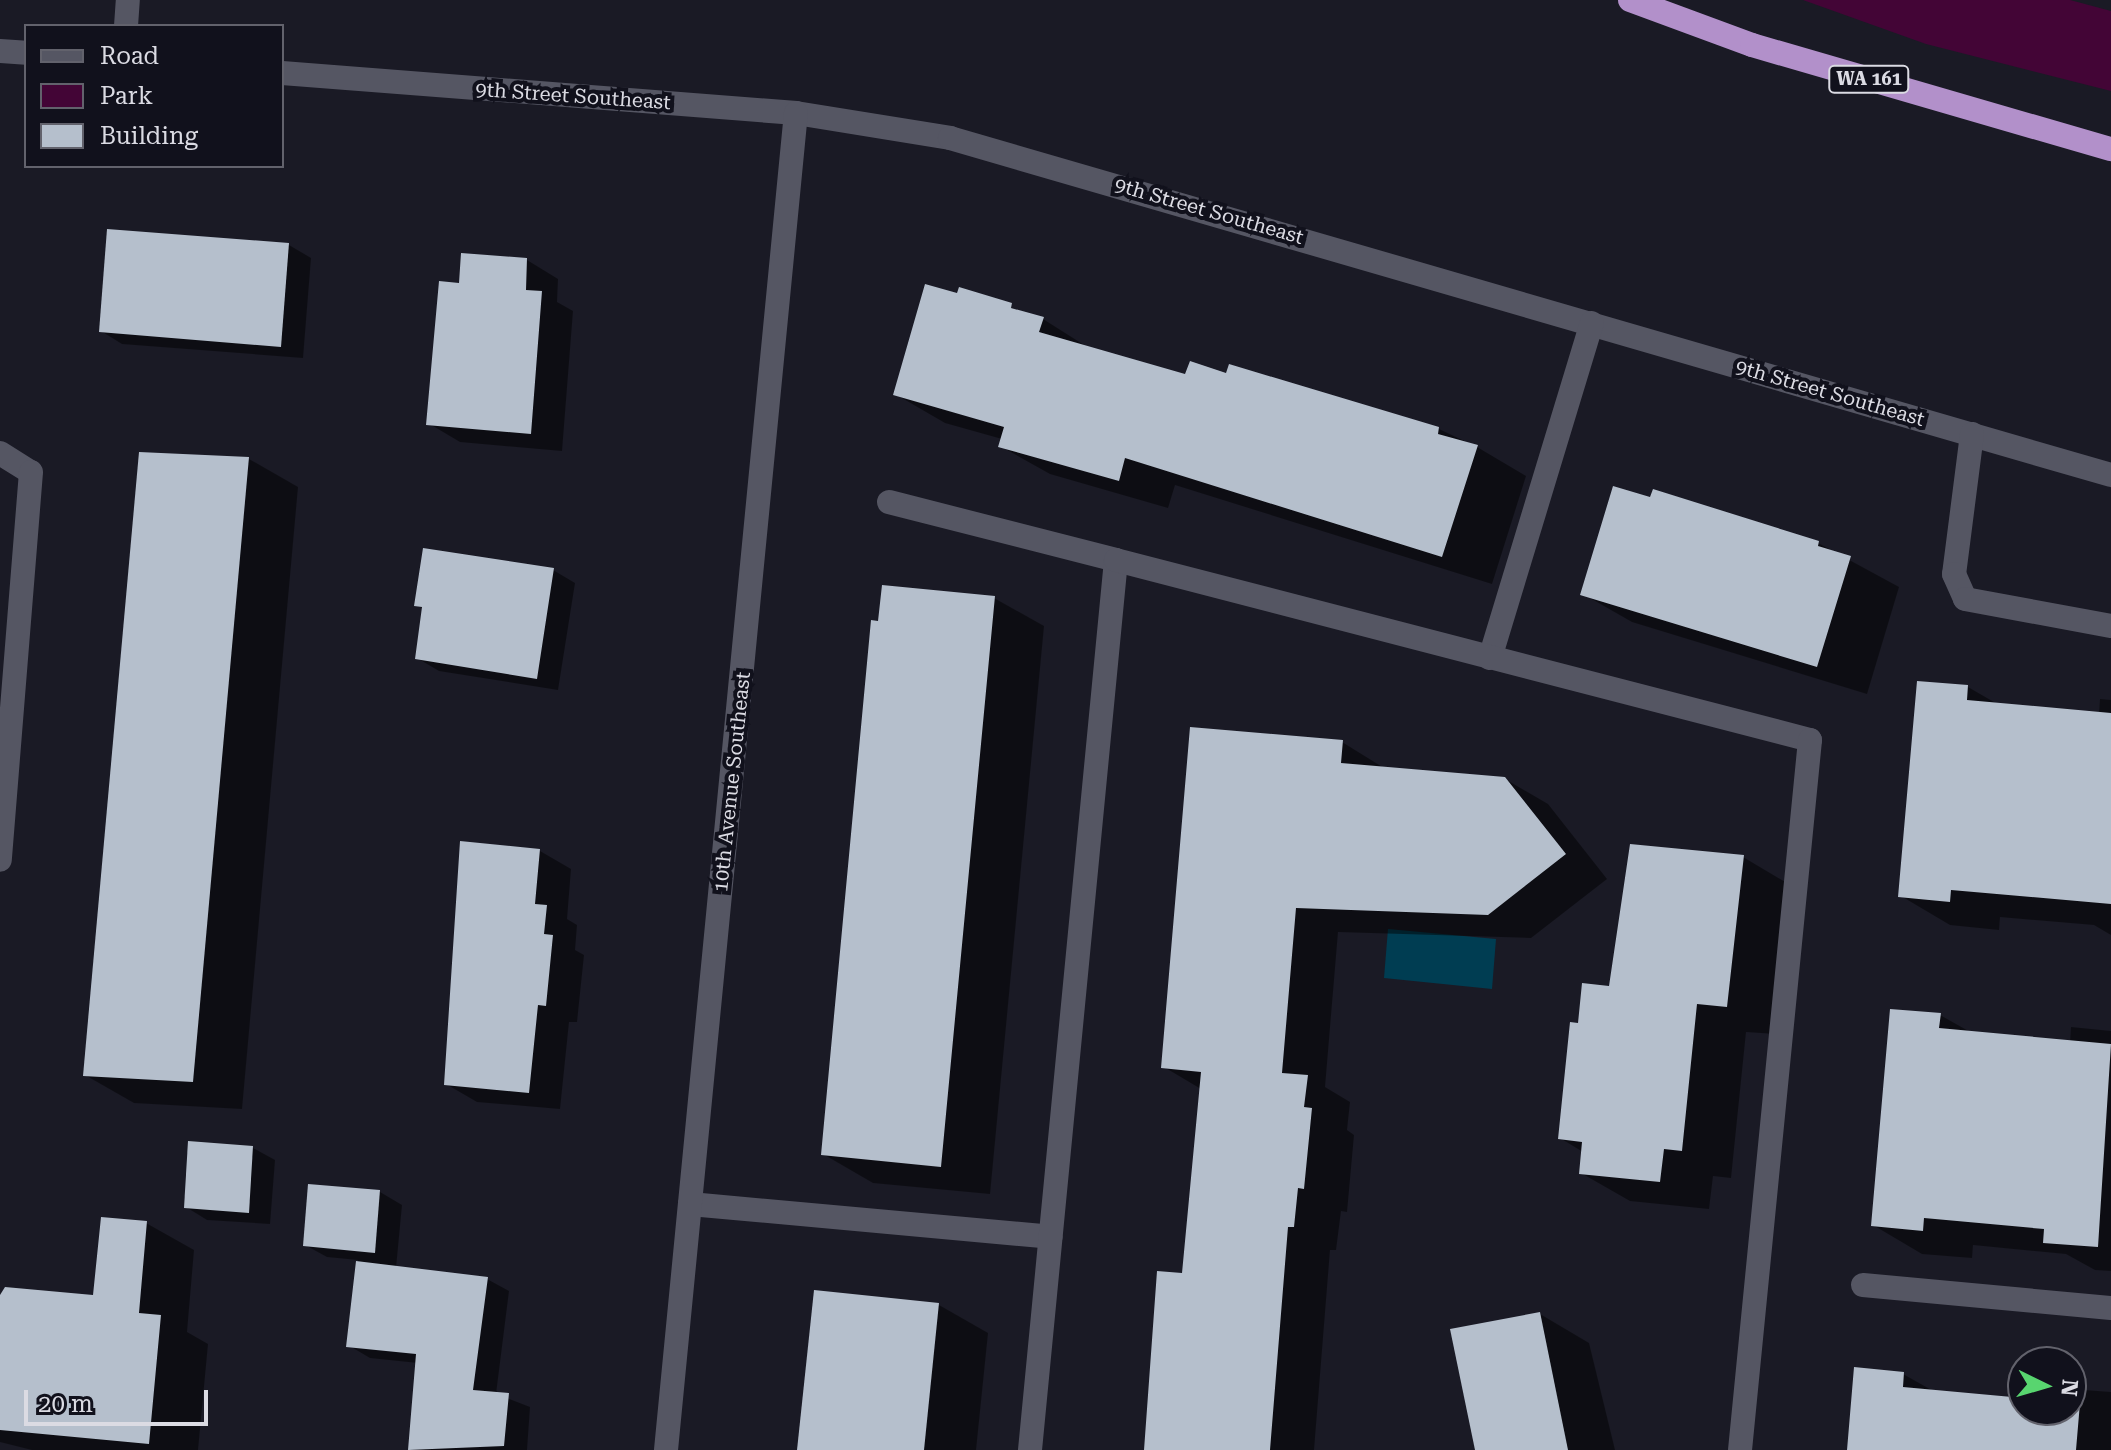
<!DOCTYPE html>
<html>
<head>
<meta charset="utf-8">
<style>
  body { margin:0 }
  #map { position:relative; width:2111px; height:1450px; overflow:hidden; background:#1a1a25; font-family:"Roboto Serif",serif }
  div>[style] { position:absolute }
  .green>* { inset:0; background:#430536 }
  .water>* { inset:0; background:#003d52 }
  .shadow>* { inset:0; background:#0007 }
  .building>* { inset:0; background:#b5bfcc }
  .minor>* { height:24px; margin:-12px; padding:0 12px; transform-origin:12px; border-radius:12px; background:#555663 }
  .highway>* { height:24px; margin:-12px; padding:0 12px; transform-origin:12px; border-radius:12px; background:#b290ca }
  span { translate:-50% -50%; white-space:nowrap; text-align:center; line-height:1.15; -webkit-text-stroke:8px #11111c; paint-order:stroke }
  .shield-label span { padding:2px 6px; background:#11111c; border:2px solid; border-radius:6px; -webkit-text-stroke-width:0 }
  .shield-label { font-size:18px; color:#dbdbe3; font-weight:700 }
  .street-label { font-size:20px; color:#dbdbe3 }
  .legend { position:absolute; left:24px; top:24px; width:260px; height:144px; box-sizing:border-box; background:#11111c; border:2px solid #62626c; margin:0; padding:10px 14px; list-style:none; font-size:24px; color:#dbdbe3 }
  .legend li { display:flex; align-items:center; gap:16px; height:40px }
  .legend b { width:40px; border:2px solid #62626c }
  .north { position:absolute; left:2007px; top:1346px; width:80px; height:80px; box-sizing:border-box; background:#11111c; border:2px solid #62626c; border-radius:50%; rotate:95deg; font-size:22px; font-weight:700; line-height:32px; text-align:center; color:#dbdbe3 }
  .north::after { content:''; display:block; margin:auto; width:28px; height:36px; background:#58d56f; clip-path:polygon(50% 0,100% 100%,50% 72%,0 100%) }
  .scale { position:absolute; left:24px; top:1390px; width:184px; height:36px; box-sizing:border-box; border:4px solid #dbdbe3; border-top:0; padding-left:10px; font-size:24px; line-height:28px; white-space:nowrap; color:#dbdbe3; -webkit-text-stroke:6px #11111c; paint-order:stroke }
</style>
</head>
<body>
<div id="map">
  <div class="green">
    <i style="clip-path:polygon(1803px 0,2070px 0,2111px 11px,2111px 91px,1926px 44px)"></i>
  </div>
  <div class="water">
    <i style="clip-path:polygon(1388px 929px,1496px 939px,1492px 989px,1384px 978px)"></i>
  </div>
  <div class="shadow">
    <i style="clip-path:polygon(108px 231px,289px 245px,311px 258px,303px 358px,122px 344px,101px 331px)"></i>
    <i style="clip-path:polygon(527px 260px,558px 279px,557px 302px,573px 311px,562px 451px,460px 442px,428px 423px,461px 285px)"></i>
    <i style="clip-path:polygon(960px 290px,1043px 319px,1092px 350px,1187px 377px,1228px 375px,1439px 429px,1477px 447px,1526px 476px,1492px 584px,1175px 485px,1168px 508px,1050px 474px,1000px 446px,1002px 439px,945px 423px,895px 394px)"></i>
    <i style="clip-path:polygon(249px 459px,298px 487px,242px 1109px,134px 1103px,85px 1075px)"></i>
    <i style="clip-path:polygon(1818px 543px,1899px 587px,1867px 694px,1632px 622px,1583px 594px)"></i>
    <i style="clip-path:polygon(553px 570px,575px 583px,558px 690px,439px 671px,417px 658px,424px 609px,416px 605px)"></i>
    <i style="clip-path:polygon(994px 598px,1044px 626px,990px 1194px,873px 1183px,823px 1154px)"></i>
    <i style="clip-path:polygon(1968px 687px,1999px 705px,2099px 714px,2100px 699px,2111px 700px,2111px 935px,2094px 925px,2000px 917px,1999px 930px,1950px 925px,1901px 896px)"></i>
    <i style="clip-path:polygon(1342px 742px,1384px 768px,1505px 779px,1548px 804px,1607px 879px,1531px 938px,1338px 932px,1325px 1087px,1350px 1102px,1347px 1130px,1354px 1135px,1347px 1212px,1341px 1211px,1336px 1250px,1330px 1250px,1314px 1450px,1146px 1450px,1184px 1275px,1201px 1089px,1164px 1067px)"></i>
    <i style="clip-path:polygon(540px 851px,571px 869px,567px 919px,577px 925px,575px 950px,584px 955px,577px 1022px,569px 1022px,560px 1109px,477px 1102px,446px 1084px)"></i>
    <i style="clip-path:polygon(1743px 857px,1792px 886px,1776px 1034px,1746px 1032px,1731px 1178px,1713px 1176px,1709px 1209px,1630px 1201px,1581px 1173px,1583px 1152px,1560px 1138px,1579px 1025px)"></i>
    <i style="clip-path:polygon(1940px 1015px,1972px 1033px,2070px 1043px,2071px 1027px,2111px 1031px,2111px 1271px,2095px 1270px,2066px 1254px,1973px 1245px,1972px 1258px,1922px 1254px,1873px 1225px)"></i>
    <i style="clip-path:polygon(253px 1148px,275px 1160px,270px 1224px,207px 1220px,186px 1207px)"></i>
    <i style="clip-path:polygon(310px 1186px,380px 1192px,402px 1205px,396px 1268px,487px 1279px,509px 1291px,496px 1394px,530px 1407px,527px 1450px,411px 1450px,418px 1363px,370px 1358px,348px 1345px,358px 1260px,327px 1257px,305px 1245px)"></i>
    <i style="clip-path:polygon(146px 1223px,194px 1250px,187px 1332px,208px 1344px,198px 1450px,32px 1450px,0 1442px,0 1297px,95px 1297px)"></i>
    <i style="clip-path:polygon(939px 1305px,988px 1333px,976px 1450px,799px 1450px)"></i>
    <i style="clip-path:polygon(1540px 1314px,1589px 1343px,1615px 1450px,1477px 1450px)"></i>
    <i style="clip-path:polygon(1903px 1374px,1935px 1392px,2023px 1400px,2023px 1410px,2071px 1410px,2071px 1389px,2111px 1392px,2111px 1450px,1849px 1450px)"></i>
  </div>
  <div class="building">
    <i style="clip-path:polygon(107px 229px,289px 243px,281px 347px,99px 332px)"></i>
    <i style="clip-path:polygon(461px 253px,527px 258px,526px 290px,542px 291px,531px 434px,426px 425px,439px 281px,459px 283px)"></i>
    <i style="clip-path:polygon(925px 284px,957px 293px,959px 287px,1012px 303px,1011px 308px,1044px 317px,1039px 332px,1185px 374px,1190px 361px,1226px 373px,1229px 364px,1439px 427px,1438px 434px,1478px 445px,1442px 557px,1125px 458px,1119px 481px,998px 447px,1004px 427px,893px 395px)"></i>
    <i style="clip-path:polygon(139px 452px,249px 457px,193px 1082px,83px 1076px)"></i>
    <i style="clip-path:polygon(1613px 486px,1650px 497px,1653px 489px,1819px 541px,1818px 546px,1851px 556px,1817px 667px,1580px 595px)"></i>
    <i style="clip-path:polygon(423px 548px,554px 568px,537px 679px,415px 659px,422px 607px,414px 606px)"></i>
    <i style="clip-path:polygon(882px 585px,995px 596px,941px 1167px,821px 1155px,871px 620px,878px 621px)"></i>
    <i style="clip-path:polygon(1917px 681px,1968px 685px,1967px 700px,2111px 713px,2111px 904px,1951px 890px,1950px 902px,1898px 897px)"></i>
    <i style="clip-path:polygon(1190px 727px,1343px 740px,1341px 763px,1505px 777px,1566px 854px,1488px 915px,1296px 908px,1282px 1073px,1308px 1075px,1304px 1107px,1312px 1108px,1304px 1189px,1298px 1188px,1294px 1227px,1288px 1227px,1270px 1450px,1144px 1450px,1157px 1271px,1182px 1273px,1201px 1072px,1161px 1068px)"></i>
    <i style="clip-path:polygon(460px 841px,540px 849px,535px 904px,547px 905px,544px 934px,553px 935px,546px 1006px,538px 1005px,529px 1093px,444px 1085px)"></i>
    <i style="clip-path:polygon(1630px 844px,1744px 855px,1727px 1007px,1697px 1004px,1682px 1151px,1664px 1149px,1660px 1182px,1579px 1174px,1582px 1142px,1558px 1139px,1570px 1022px,1578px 1023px,1582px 983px,1609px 986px)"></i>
    <i style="clip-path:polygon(1890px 1009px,1941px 1013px,1939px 1028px,2111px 1044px,2098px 1247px,2043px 1243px,2044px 1229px,1924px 1218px,1923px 1231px,1871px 1226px)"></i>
    <i style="clip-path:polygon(188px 1141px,253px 1146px,249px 1213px,184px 1208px)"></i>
    <i style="clip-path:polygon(308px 1184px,380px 1190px,375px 1253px,303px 1246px)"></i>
    <i style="clip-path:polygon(101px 1217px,147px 1221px,139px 1313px,161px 1315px,149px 1444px,0 1430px,0 1295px,5px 1287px,93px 1295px)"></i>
    <i style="clip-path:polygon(356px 1261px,488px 1277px,473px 1390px,509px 1393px,504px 1446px,408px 1450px,416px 1354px,346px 1347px)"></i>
    <i style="clip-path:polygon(814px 1290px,939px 1303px,924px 1450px,797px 1450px)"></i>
    <i style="clip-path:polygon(1540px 1312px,1568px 1450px,1475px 1450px,1450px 1329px)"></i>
    <i style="clip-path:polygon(1854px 1367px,1904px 1372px,1903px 1387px,2023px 1398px,2023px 1410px,2071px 1410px,2071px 1402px,2080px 1403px,2076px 1450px,1847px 1450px)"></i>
  </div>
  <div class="minor">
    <i style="left:126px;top:26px;width:26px;rotate:-86deg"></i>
    <i style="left:0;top:51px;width:26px;rotate:4deg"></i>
    <i style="left:282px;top:73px;width:516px;rotate:4.45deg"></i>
    <i style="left:796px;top:113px;width:156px;rotate:9.2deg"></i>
    <i style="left:950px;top:138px;width:1209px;rotate:16.19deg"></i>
    <i style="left:1972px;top:434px;width:141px;rotate:97.3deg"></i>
    <i style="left:1954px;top:574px;width:27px;rotate:66deg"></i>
    <i style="left:1965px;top:599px;width:148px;rotate:10.5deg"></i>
    <i style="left:0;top:453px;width:36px;rotate:32deg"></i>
    <i style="left:31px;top:472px;width:389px;rotate:94.6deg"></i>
    <i style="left:889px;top:502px;width:234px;rotate:14.3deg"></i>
    <i style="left:1490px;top:658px;width:350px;rotate:-73.1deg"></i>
    <i style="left:690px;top:1204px;width:362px;rotate:5.2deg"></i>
    <i style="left:1863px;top:1285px;width:249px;rotate:5.3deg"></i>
    <i style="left:666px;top:1450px;width:1343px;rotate:-84.45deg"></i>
    <i style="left:1030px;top:1450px;width:894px;rotate:-84.48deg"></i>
    <i style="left:1116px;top:560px;width:717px;rotate:14.54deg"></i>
    <i style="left:1810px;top:740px;width:713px;rotate:95.63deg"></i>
  </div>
  <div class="highway">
    <i style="left:1630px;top:0;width:130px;rotate:20.2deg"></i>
    <i style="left:1752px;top:45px;width:374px;rotate:16.2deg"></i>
  </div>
  <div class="shield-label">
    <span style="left:1869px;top:79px">WA 161</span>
  </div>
  <div class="street-label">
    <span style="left:573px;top:96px;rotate:4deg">9th Street Southeast</span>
    <span style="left:1209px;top:211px;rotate:16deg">9th Street Southeast</span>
    <span style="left:1830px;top:393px;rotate:16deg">9th Street Southeast</span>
    <span style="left:732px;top:782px;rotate:-84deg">10th Avenue Southeast</span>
  </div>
  <ul class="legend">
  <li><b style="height:10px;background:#555663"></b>Road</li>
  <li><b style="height:22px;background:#430536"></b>Park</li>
  <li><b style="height:22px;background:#b5bfcc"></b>Building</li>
  </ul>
  <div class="north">N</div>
  <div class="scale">20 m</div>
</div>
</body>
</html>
